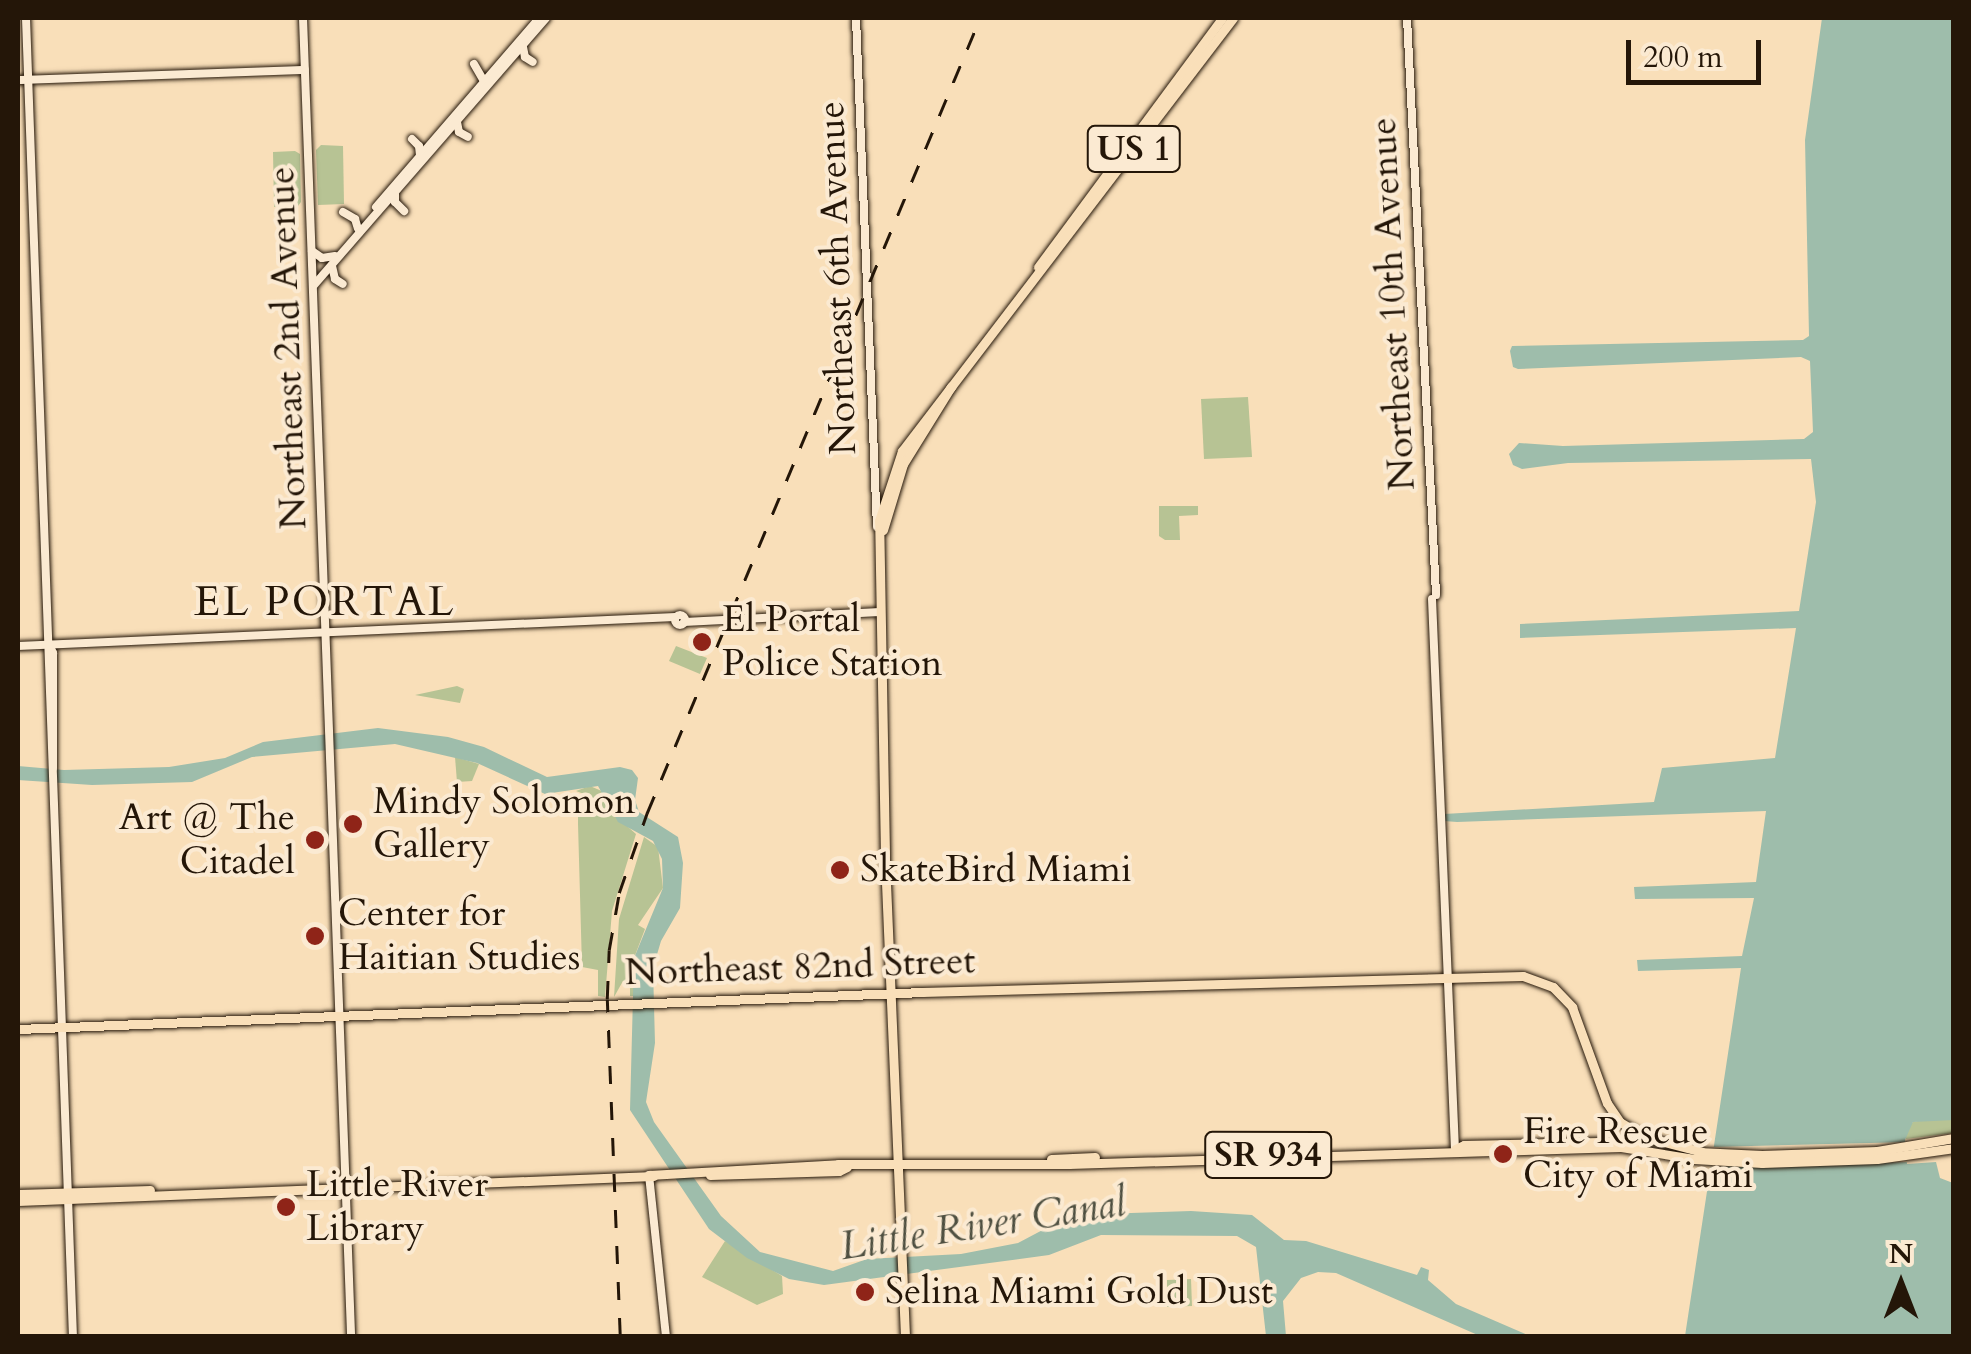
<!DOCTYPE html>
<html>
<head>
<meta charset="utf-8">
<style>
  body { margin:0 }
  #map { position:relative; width:1971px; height:1354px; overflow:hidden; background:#f9dfb9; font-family:Cardo,serif }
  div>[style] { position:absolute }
  .green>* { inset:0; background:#b7c394 }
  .water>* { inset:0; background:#9ebdab }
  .pier>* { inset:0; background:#f9dfb9 }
  .roads { filter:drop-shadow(0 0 2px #241608) drop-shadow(0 0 2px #241608) }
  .secondary>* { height:8px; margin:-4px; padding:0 4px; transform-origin:4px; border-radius:4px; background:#fbead2 }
  .secondary>.ring { margin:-4px; padding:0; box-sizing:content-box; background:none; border:8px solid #fbead2; border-radius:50% }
  .primary>* { height:9px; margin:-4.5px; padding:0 4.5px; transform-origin:4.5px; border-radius:4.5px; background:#f9dfb9 }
  .rail>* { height:2.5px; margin-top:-1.25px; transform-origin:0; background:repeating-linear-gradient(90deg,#241608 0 18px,transparent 0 36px) }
  .dots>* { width:28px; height:28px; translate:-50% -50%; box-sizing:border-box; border:5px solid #fbead2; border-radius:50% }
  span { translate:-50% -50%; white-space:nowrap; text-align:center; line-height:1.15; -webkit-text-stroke:8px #fbead2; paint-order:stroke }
  .shield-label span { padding:2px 8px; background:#fbead2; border:2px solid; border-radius:8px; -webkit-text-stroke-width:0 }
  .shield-label { font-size:35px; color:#241608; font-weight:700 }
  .street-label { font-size:38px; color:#241608 }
  .poi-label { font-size:38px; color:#241608 }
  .left { translate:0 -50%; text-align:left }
  .right { translate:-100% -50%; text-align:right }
  .water-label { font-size:40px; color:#4f5041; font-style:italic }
  .quarter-label { font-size:42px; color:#241608; letter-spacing:2.5px }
  .frame { position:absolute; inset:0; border:20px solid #241608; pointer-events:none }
  .north { position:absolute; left:1851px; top:1234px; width:100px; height:100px; -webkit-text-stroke:8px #fbead2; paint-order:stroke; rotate:0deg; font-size:28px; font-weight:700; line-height:40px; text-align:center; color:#241608 }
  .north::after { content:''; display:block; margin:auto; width:35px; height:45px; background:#241608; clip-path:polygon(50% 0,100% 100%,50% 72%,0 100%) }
  .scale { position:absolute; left:1626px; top:40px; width:135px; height:45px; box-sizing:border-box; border:5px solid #241608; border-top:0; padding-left:12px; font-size:30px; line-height:35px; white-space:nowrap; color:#241608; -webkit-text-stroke:8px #fbead2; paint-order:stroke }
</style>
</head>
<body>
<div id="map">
  <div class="green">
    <i style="clip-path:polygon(321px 145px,343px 146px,344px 204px,318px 205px,316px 150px)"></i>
    <i style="clip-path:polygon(295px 151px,300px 154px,301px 202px,298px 206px,274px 207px,273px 152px)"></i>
    <i style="clip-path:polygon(1248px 397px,1252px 457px,1204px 459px,1201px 399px)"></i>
    <i style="clip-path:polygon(1159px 506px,1198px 506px,1198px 515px,1179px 516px,1180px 540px,1165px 540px,1159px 536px)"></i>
    <i style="clip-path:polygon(676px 646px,707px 658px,700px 674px,669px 661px)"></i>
    <i style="clip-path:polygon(457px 686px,464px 689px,460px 703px,415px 695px)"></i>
    <i style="clip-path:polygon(455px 757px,479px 764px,472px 781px,457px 782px)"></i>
    <i style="clip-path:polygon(590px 786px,604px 792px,610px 811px,636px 834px,612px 911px,605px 997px,598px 996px,598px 970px,582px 967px,578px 824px,578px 817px,585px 816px,584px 794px,576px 791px)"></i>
    <i style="clip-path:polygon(644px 837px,658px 847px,663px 888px,638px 925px,645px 929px,634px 958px,634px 996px,630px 996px,630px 981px,623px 981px,614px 997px,619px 919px)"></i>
    <i style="clip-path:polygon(1933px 1118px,1953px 1120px,1953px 1133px,1906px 1139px,1906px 1130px,1913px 1122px)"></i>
    <i style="clip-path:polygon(725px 1241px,782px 1276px,783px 1294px,757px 1305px,702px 1277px)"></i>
    <i style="clip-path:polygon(1191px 1279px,1192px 1306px,1167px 1307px,1167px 1280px)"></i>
  </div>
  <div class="water">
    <i style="clip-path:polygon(1822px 18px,1953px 18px,1954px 1120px,1913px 1122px,1905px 1140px,1907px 1164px,1936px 1162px,1940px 1178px,1953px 1183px,1953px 1336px,1685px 1336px,1741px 968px,1638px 971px,1637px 960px,1742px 956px,1754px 898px,1635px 899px,1634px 887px,1756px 882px,1766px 811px,1457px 822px,1444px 821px,1444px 814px,1654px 802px,1662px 768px,1775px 758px,1796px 628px,1520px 638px,1520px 624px,1799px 611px,1816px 502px,1811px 459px,1568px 463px,1522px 469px,1513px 465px,1509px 454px,1519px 443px,1563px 446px,1804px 439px,1813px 432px,1810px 361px,1801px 357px,1518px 369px,1513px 367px,1510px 351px,1512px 346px,1803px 340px,1809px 336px,1805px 140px)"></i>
    <i style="clip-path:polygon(378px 728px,448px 737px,484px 747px,547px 777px,620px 767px,632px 770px,638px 778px,635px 800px,639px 812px,678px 837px,683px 863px,680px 908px,661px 941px,653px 968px,655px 1043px,646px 1102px,654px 1122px,721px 1216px,760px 1252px,833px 1271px,867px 1259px,961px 1254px,1018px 1243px,1052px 1225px,1101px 1214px,1191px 1211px,1252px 1215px,1284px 1240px,1306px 1241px,1417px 1275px,1421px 1267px,1429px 1270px,1428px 1280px,1456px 1304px,1530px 1336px,1480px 1336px,1336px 1273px,1318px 1272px,1301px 1278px,1283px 1301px,1286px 1336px,1266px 1336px,1256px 1247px,1237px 1236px,1101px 1235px,1049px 1255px,824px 1285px,789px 1279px,747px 1258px,709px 1229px,630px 1110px,634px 958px,663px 888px,662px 859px,653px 841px,618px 822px,598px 786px,545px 794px,477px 763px,395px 744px,252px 757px,192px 782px,92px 785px,18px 780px,18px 766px,64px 770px,169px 767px,225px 758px,263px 742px)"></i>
  </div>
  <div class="pier">
    <i style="clip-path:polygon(1909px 1142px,1910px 1162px,1711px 1167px,1712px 1147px)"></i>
  </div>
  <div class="roads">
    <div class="secondary">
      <i style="left:26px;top:18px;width:1319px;rotate:87.96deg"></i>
      <i style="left:303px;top:18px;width:1319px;rotate:87.91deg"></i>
      <i style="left:856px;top:18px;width:509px;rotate:87.64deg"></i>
      <i style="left:1407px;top:18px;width:578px;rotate:87.12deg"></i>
      <i style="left:523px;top:47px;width:10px;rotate:79deg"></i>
      <i style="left:525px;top:57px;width:9px;rotate:32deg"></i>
      <i style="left:474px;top:64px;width:20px;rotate:60deg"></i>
      <i style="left:18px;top:80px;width:287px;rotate:-2deg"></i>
      <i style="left:457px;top:122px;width:10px;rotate:79deg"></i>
      <i style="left:459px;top:132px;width:10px;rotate:29deg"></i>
      <i style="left:412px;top:139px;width:10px;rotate:45deg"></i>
      <i style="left:419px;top:146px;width:10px;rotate:84deg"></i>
      <i style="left:395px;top:194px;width:8px;rotate:90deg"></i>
      <i style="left:395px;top:202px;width:13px;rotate:45deg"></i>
      <i style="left:376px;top:207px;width:250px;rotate:-49.2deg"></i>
      <i style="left:343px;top:212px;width:14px;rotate:30deg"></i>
      <i style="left:355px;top:219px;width:10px;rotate:73deg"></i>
      <i style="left:312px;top:251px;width:12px;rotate:35deg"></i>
      <i style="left:322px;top:258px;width:13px;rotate:-9deg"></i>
      <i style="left:332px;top:266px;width:13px;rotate:77deg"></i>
      <i style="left:335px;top:279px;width:9px;rotate:32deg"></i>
      <i style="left:314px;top:285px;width:354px;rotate:-49deg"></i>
      <i style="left:1432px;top:599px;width:551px;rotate:87.61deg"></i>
      <i class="ring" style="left:675px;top:615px;width:2px;height:2px"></i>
      <i style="left:684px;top:622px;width:196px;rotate:-2.9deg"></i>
      <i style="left:49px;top:644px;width:10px;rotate:66deg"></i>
      <i style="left:53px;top:653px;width:115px;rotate:90deg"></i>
      <i style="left:18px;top:646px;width:658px;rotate:-2.53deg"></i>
      <i style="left:649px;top:1175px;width:162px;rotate:84deg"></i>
    </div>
    <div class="primary">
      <i style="left:1038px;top:267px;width:310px;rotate:-53.5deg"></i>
      <i style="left:883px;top:530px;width:69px;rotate:-73.1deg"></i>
      <i style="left:903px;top:464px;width:91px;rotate:-58.1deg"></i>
      <i style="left:951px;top:387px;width:464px;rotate:-52.6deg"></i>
      <i style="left:18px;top:1029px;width:905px;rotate:-2.34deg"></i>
      <i style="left:922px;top:992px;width:601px;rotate:-1.52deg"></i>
      <i style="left:1523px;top:976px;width:32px;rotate:20deg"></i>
      <i style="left:1553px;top:987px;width:28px;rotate:46deg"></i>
      <i style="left:1572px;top:1007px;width:102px;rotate:70deg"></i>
      <i style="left:1607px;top:1103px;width:23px;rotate:56deg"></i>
      <i style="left:1620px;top:1122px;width:29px;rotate:31deg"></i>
      <i style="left:1645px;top:1137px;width:59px;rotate:14.7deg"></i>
      <i style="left:1455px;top:1149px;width:10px;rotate:-24deg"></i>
      <i style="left:1464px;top:1145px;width:180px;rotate:-1.3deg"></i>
      <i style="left:1698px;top:1152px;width:64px;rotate:2.7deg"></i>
      <i style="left:1762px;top:1155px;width:115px;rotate:-2deg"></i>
      <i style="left:1877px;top:1151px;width:78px;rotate:-9.6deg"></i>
      <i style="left:1051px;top:1159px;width:44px;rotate:-2.6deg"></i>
      <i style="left:649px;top:1175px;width:189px;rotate:-3.3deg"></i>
      <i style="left:838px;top:1164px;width:231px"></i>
      <i style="left:1069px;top:1164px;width:552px;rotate:-1.76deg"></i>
      <i style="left:1621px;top:1147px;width:74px;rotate:9.3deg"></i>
      <i style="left:1694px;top:1159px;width:68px;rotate:3.4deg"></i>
      <i style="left:1762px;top:1163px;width:115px;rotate:-2deg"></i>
      <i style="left:1877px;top:1159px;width:78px;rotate:-8.1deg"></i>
      <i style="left:710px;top:1175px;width:129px;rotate:-1.8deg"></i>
      <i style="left:839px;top:1171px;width:9px;rotate:-27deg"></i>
      <i style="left:18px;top:1194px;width:132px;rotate:-1.7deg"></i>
      <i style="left:18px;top:1201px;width:636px;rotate:-2.25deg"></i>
      <i style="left:905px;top:1336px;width:481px;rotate:-92.4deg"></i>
      <i style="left:885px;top:855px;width:334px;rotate:-91deg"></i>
      <i style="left:879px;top:521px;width:74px;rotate:-71.8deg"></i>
      <i style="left:902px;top:451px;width:81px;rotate:-52.6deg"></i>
    </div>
  </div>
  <div class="rail">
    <i style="left:620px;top:1336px;width:337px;rotate:-92.2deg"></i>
    <i style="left:607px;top:999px;width:49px;rotate:-87.7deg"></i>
    <i style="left:609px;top:950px;width:58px;rotate:-80deg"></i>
    <i style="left:619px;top:893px;width:85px;rotate:-70.7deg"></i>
    <i style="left:647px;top:813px;width:862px;rotate:-67.27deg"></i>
  </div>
  <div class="dots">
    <i style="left:702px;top:642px;background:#8f2418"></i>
    <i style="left:353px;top:824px;background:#8f2418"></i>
    <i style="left:315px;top:840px;background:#8f2418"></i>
    <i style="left:840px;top:870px;background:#8f2418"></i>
    <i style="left:315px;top:936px;background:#8f2418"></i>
    <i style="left:1503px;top:1154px;background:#8f2418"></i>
    <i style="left:286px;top:1207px;background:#8f2418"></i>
    <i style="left:865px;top:1292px;background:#8f2418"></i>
  </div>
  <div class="shield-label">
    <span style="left:1134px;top:149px">US 1</span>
    <span style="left:1268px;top:1155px">SR 934</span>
  </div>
  <div class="street-label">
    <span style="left:838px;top:278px;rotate:-92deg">Northeast 6th Avenue</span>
    <span style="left:1393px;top:304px;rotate:-93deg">Northeast 10th Avenue</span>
    <span style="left:288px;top:348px;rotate:-92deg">Northeast 2nd Avenue</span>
    <span style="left:800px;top:967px;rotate:-2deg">Northeast 82nd Street</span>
  </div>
  <div class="poi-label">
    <span class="left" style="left:722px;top:642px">El Portal<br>Police Station</span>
    <span class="left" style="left:373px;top:824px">Mindy Solomon<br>Gallery</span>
    <span class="right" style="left:295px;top:840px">Art @ The<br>Citadel</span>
    <span class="left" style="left:860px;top:870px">SkateBird Miami</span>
    <span class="left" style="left:338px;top:936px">Center for<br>Haitian Studies</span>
    <span class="left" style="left:1523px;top:1154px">Fire Rescue<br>City of Miami</span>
    <span class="left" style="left:306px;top:1207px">Little River<br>Library</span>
    <span class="left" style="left:885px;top:1292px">Selina Miami Gold Dust</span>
  </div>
  <div class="water-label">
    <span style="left:983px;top:1225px;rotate:-9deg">Little River Canal</span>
  </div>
  <div class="quarter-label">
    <span style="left:325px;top:602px">EL PORTAL</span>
  </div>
  <div class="frame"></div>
  <div class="north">N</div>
  <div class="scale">200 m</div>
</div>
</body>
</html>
